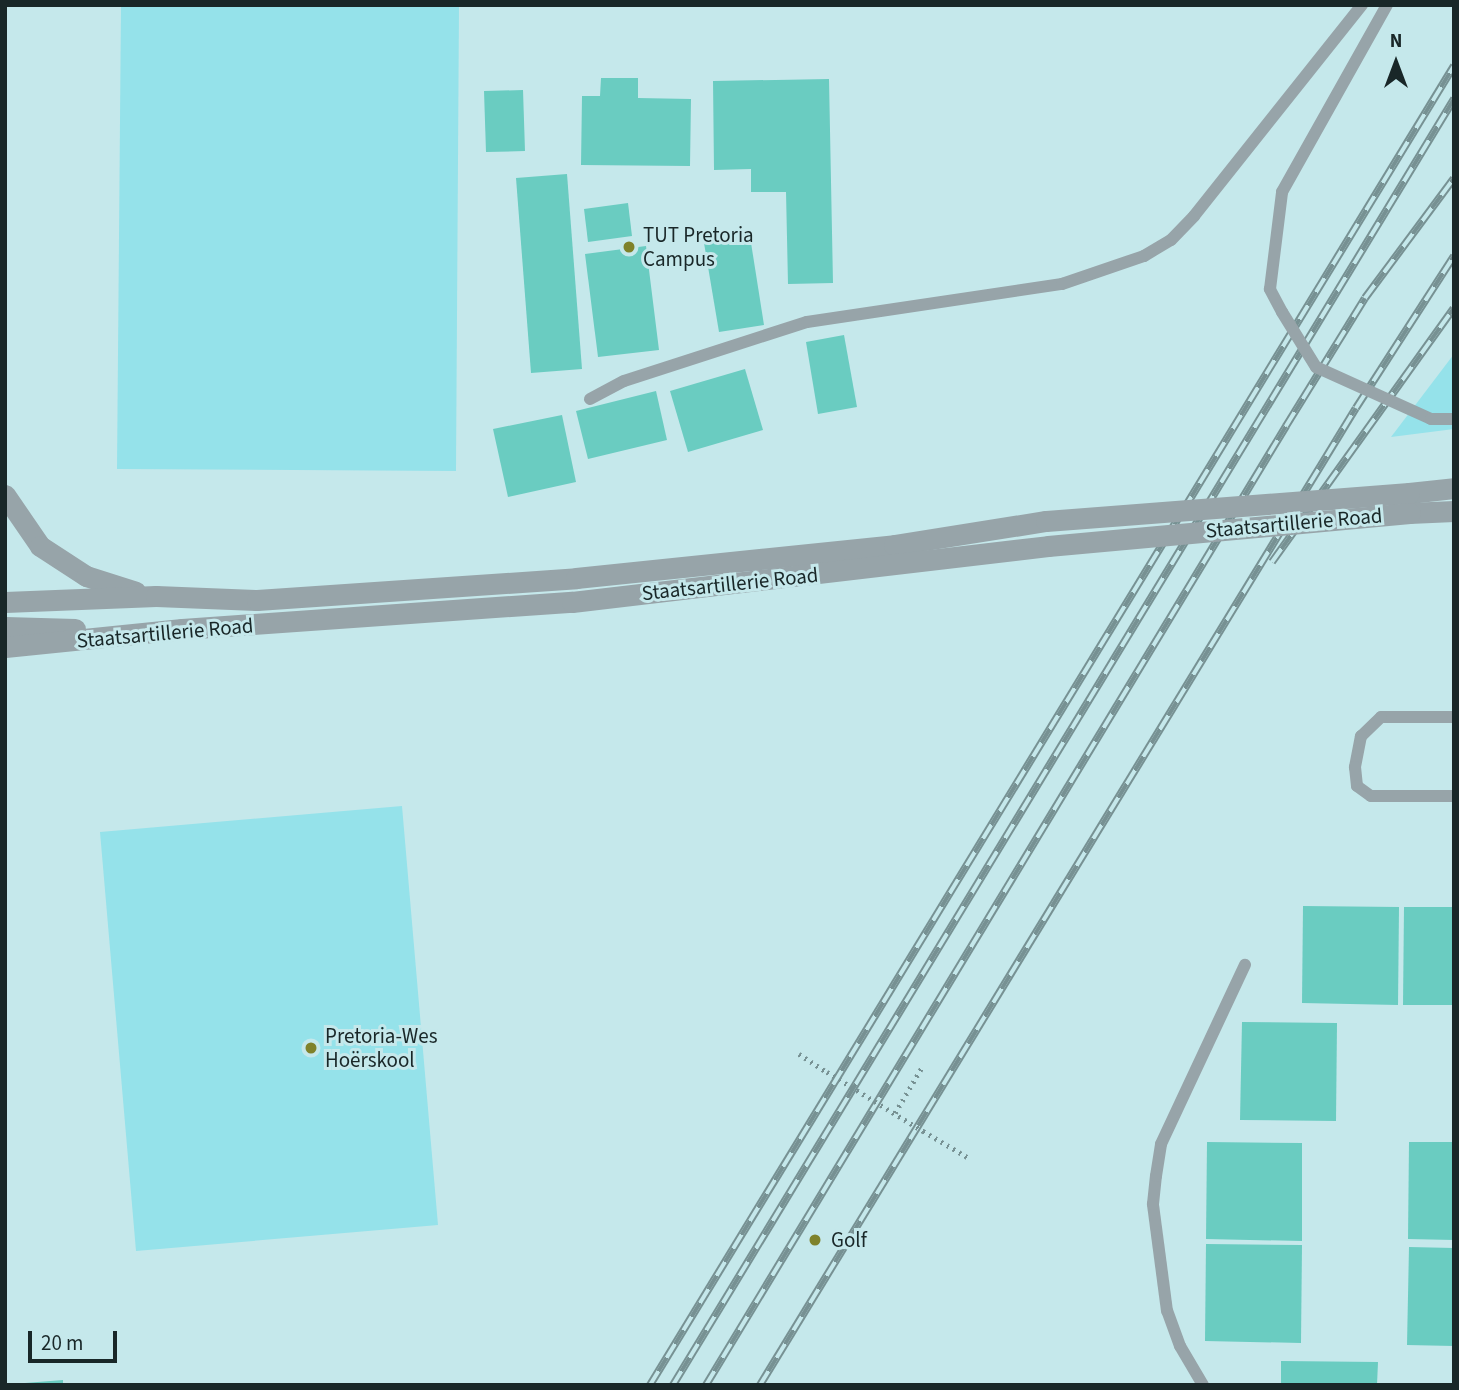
<!DOCTYPE html>
<html>
<head>
<meta charset="utf-8">
<style>
  body { margin:0 }
  #map { position:relative; width:1459px; height:1390px; overflow:hidden; background:#c5e8eb; font-family:"Source Sans 3",sans-serif }
  div>[style] { position:absolute }
  .green>* { inset:0; background:#95e2ea }
  .building>* { inset:0; background:#6accc1 }
  .path>* { height:4.5px; margin-top:-2.25px; transform-origin:0; background:repeating-linear-gradient(90deg,#779193 0 2px,transparent 0 7px) }
  .service>* { height:12px; margin:-6px; padding:0 6px; transform-origin:6px; border-radius:6px; background:#97a4a9 }
  .tertiary>* { height:21px; margin:-10.5px; padding:0 10.5px; transform-origin:10.5px; border-radius:10.5px; background:#97a4a9 }
  .rail>* { height:8px; margin-top:-4px; transform-origin:0; background:repeating-linear-gradient(90deg,#c5e8eb 0 16px,#779193 0 32px); box-sizing:border-box; border-block:2px solid #779193 }
  .path-bridge>* { height:4.5px; margin-top:-2.25px; transform-origin:0; background:repeating-linear-gradient(90deg,#779193 0 2px,transparent 0 7px) }
  .service-bridge>* { height:12px; margin:-6px; padding:0 6px; transform-origin:6px; border-radius:6px; background:#97a4a9 }
  .tertiary-bridge>* { height:21px; margin:-10.5px; padding:0 10.5px; transform-origin:10.5px; border-radius:10.5px; background:#97a4a9 }
  .dots>* { width:19px; height:19px; translate:-50% -50%; box-sizing:border-box; border:4px solid #c5e8eb; border-radius:50% }
  span { translate:-50% -50%; white-space:nowrap; text-align:center; line-height:1.15; -webkit-text-stroke:6px #c5e8eb; paint-order:stroke }
  .poi-label { font-size:21px; color:#192728 }
  .left { translate:0 -50%; text-align:left }
  .street-label { font-size:21px; color:#192728 }
  .frame { position:absolute; inset:0; border:7px solid #192728; pointer-events:none }
  .north { position:absolute; left:1361px; top:28px; width:70px; height:70px; -webkit-text-stroke:5px #c5e8eb; paint-order:stroke; rotate:0deg; font-size:19px; font-weight:700; line-height:28px; text-align:center; color:#192728 }
  .north::after { content:''; display:block; margin:auto; width:24px; height:32px; background:#192728; clip-path:polygon(50% 0,100% 100%,50% 72%,0 100%) }
  .scale { position:absolute; left:28px; top:1331px; width:89px; height:32px; box-sizing:border-box; border:4px solid #192728; border-top:0; padding-left:9px; font-size:21px; line-height:24px; white-space:nowrap; color:#192728; -webkit-text-stroke:5px #c5e8eb; paint-order:stroke }
</style>
</head>
<body>
<div id="map">
  <div class="green">
    <i style="clip-path:polygon(121px 5px,459px 5px,456px 471px,117px 469px)"></i>
    <i style="clip-path:polygon(1454px 354px,1454px 429px,1391px 437px)"></i>
    <i style="clip-path:polygon(402px 806px,438px 1225px,136px 1251px,100px 832px)"></i>
  </div>
  <div class="building">
    <i style="clip-path:polygon(601px 78px,638px 78px,638px 98px,691px 99px,690px 166px,581px 165px,582px 96px,600px 96px)"></i>
    <i style="clip-path:polygon(829px 79px,833px 283px,788px 284px,786px 192px,751px 192px,751px 169px,714px 170px,713px 81px)"></i>
    <i style="clip-path:polygon(523px 90px,525px 151px,486px 152px,484px 91px)"></i>
    <i style="clip-path:polygon(567px 174px,582px 369px,531px 373px,516px 178px)"></i>
    <i style="clip-path:polygon(628px 203px,632px 236px,588px 242px,584px 209px)"></i>
    <i style="clip-path:polygon(749px 230px,764px 325px,719px 332px,703px 237px)"></i>
    <i style="clip-path:polygon(646px 246px,659px 350px,598px 357px,585px 254px)"></i>
    <i style="clip-path:polygon(844px 335px,857px 407px,818px 414px,806px 342px)"></i>
    <i style="clip-path:polygon(745px 369px,763px 430px,688px 452px,670px 391px)"></i>
    <i style="clip-path:polygon(656px 391px,667px 440px,588px 459px,576px 411px)"></i>
    <i style="clip-path:polygon(562px 415px,576px 482px,508px 497px,493px 429px)"></i>
    <i style="clip-path:polygon(1303px 906px,1399px 907px,1398px 1005px,1302px 1003px)"></i>
    <i style="clip-path:polygon(1404px 907px,1454px 907px,1454px 1005px,1403px 1005px)"></i>
    <i style="clip-path:polygon(1242px 1022px,1337px 1023px,1336px 1121px,1240px 1120px)"></i>
    <i style="clip-path:polygon(1207px 1142px,1302px 1143px,1302px 1241px,1206px 1239px)"></i>
    <i style="clip-path:polygon(1409px 1142px,1454px 1142px,1454px 1240px,1408px 1239px)"></i>
    <i style="clip-path:polygon(1206px 1244px,1302px 1245px,1301px 1343px,1205px 1341px)"></i>
    <i style="clip-path:polygon(1409px 1247px,1454px 1248px,1454px 1346px,1407px 1345px)"></i>
    <i style="clip-path:polygon(1281px 1361px,1378px 1362px,1377px 1385px,1281px 1385px)"></i>
    <i style="clip-path:polygon(63px 1380px,63px 1385px,25px 1385px,25px 1383px)"></i>
  </div>
  <div class="path">
    <i style="left:799px;top:1054px;width:33px;rotate:33deg"></i>
    <i style="left:895px;top:1113px;width:53px;rotate:-59.6deg"></i>
    <i style="left:923px;top:1131px;width:53px;rotate:30.4deg"></i>
  </div>
  <div class="service">
    <i style="left:1282px;top:312px;width:26px;rotate:-118deg"></i>
    <i style="left:1270px;top:289px;width:98px;rotate:-82.9deg"></i>
    <i style="left:1282px;top:192px;width:214px;rotate:-60.7deg"></i>
    <i style="left:590px;top:399px;width:38px;rotate:-28deg"></i>
    <i style="left:624px;top:381px;width:192px;rotate:-17.9deg"></i>
    <i style="left:807px;top:322px;width:258px;rotate:-8.5deg"></i>
    <i style="left:1062px;top:284px;width:87px;rotate:-18.9deg"></i>
    <i style="left:1144px;top:256px;width:31px;rotate:-31deg"></i>
    <i style="left:1171px;top:240px;width:33px;rotate:-46deg"></i>
    <i style="left:1194px;top:216px;width:270px;rotate:-51.5deg"></i>
    <i style="left:1454px;top:717px;width:73px;rotate:180deg"></i>
    <i style="left:1381px;top:717px;width:28px;rotate:136deg"></i>
    <i style="left:1361px;top:736px;width:32px;rotate:101deg"></i>
    <i style="left:1355px;top:767px;width:19px;rotate:84deg"></i>
    <i style="left:1357px;top:786px;width:17px;rotate:36deg"></i>
    <i style="left:1371px;top:796px;width:83px"></i>
    <i style="left:1203px;top:1385px;width:45px;rotate:-120.5deg"></i>
    <i style="left:1180px;top:1346px;width:37px;rotate:-110deg"></i>
    <i style="left:1167px;top:1311px;width:108px;rotate:-97.5deg"></i>
    <i style="left:1153px;top:1204px;width:28px;rotate:-84deg"></i>
    <i style="left:1156px;top:1176px;width:32px;rotate:-81deg"></i>
    <i style="left:1161px;top:1144px;width:198px;rotate:-64.9deg"></i>
  </div>
  <div class="tertiary">
    <i style="left:1409px;top:493px;width:45px;rotate:-6.3deg"></i>
    <i style="left:5px;top:495px;width:62px;rotate:55.5deg"></i>
    <i style="left:40px;top:546px;width:55px;rotate:33.1deg"></i>
    <i style="left:86px;top:576px;width:52px;rotate:17.7deg"></i>
    <i style="left:1409px;top:513px;width:45px;rotate:-2.5deg"></i>
    <i style="left:5px;top:602px;width:151px;rotate:-2.3deg"></i>
    <i style="left:156px;top:596px;width:101px;rotate:2.3deg"></i>
    <i style="left:257px;top:600px;width:320px;rotate:-3.9deg"></i>
    <i style="left:576px;top:578px;width:320px;rotate:-5.9deg"></i>
    <i style="left:894px;top:545px;width:154px;rotate:-9deg"></i>
    <i style="left:5px;top:627px;width:70px;rotate:1.6deg"></i>
    <i style="left:5px;top:647px;width:178px;rotate:-5.8deg"></i>
    <i style="left:182px;top:629px;width:391px;rotate:-4deg"></i>
    <i style="left:572px;top:602px;width:479px;rotate:-6.7deg"></i>
  </div>
  <div class="rail">
    <i style="left:1272px;top:562px;width:312px;rotate:-54.4deg"></i>
    <i style="left:650px;top:1385px;width:1545px;rotate:-58.64deg"></i>
    <i style="left:673px;top:1385px;width:1505px;rotate:-58.73deg"></i>
    <i style="left:706px;top:1385px;width:1121px;rotate:-58.83deg"></i>
    <i style="left:1286px;top:426px;width:150px;rotate:-58.3deg"></i>
    <i style="left:1365px;top:298px;width:149px;rotate:-53.4deg"></i>
    <i style="left:760px;top:1385px;width:1144px;rotate:-58.62deg"></i>
    <i style="left:1356px;top:408px;width:181px;rotate:-57.2deg"></i>
  </div>
  <div class="path-bridge">
    <i style="left:827px;top:1072px;width:113px;rotate:31.6deg"></i>
  </div>
  <div class="service-bridge">
    <i style="left:1282px;top:312px;width:65px;rotate:58.3deg"></i>
    <i style="left:1316px;top:367px;width:126px;rotate:24.3deg"></i>
    <i style="left:1431px;top:419px;width:23px"></i>
  </div>
  <div class="tertiary-bridge">
    <i style="left:1046px;top:521px;width:364px;rotate:-4.4deg"></i>
    <i style="left:1048px;top:546px;width:363px;rotate:-5.2deg"></i>
  </div>
  <div class="dots">
    <i style="left:629px;top:247px;background:#7f822b"></i>
    <i style="left:311px;top:1048px;background:#7f822b"></i>
    <i style="left:815px;top:1240px;background:#7f822b"></i>
  </div>
  <div class="poi-label">
    <span class="left" style="left:643px;top:247px">TUT Pretoria<br>Campus</span>
    <span class="left" style="left:325px;top:1048px">Pretoria-Wes<br>Hoërskool</span>
    <span class="left" style="left:831px;top:1240px">Golf</span>
  </div>
  <div class="street-label">
    <span style="left:1294px;top:523px;rotate:-5deg">Staatsartillerie Road</span>
    <span style="left:730px;top:584px;rotate:-6deg">Staatsartillerie Road</span>
    <span style="left:165px;top:633px;rotate:-5deg">Staatsartillerie Road</span>
  </div>
  <div class="frame"></div>
  <div class="north">N</div>
  <div class="scale">20 m</div>
</div>
</body>
</html>
